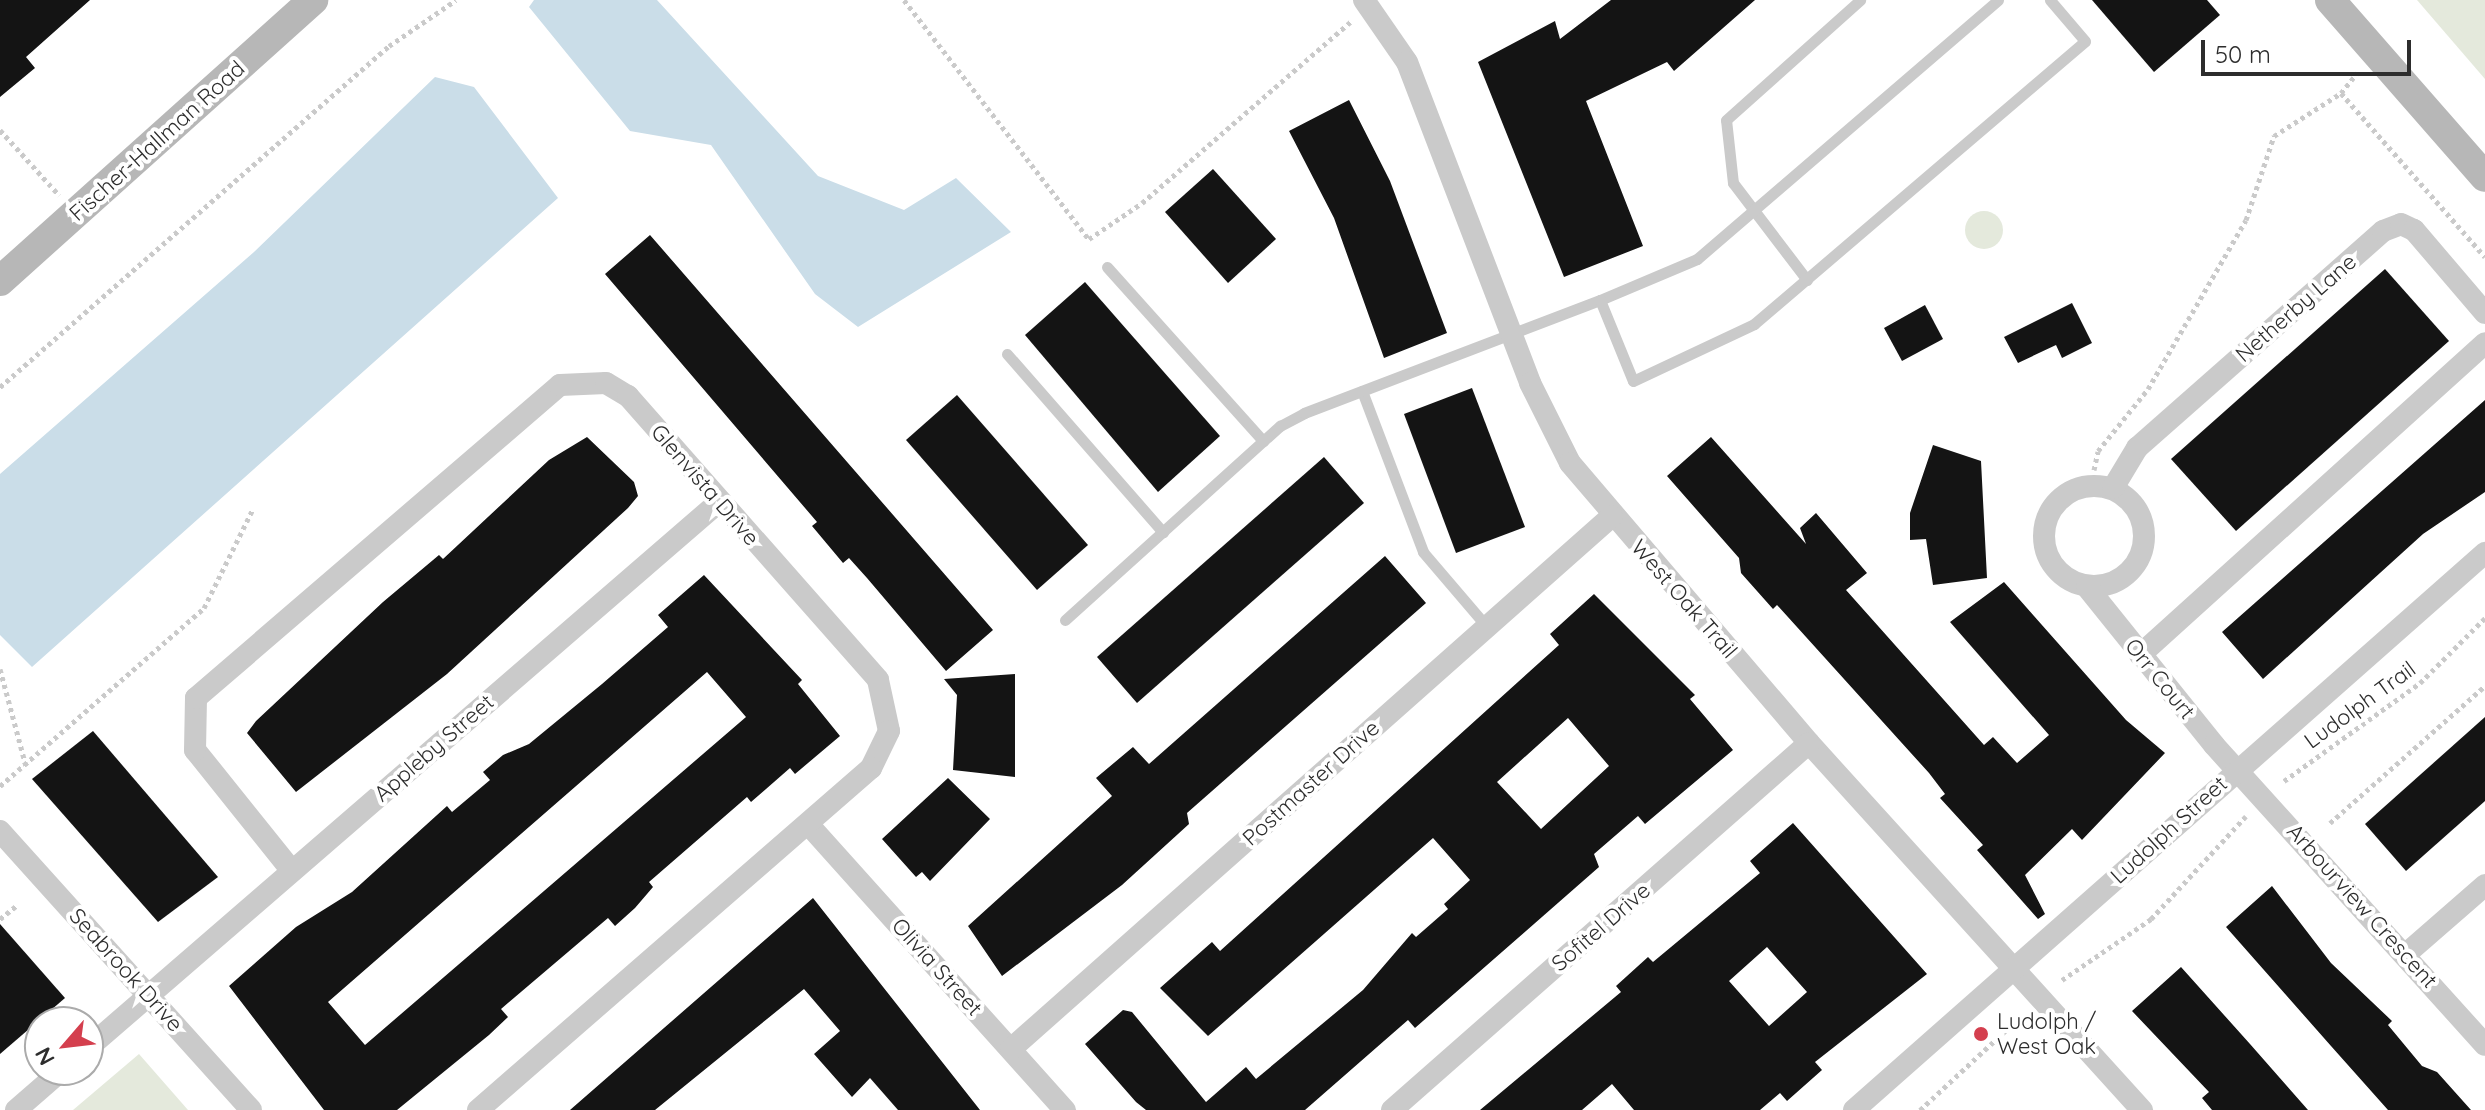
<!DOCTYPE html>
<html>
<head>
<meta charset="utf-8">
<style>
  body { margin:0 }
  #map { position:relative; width:2485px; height:1110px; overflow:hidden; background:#fff; font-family:Quicksand,sans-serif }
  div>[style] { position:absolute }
  .green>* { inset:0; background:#e4e9dc }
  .round { border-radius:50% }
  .water>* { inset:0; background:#cadde8 }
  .building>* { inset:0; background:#141414 }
  .path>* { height:5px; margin-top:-2.5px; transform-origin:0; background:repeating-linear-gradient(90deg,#cacaca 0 4px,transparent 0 8px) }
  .service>* { height:11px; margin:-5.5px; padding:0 5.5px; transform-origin:5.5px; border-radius:5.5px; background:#cacaca }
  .minor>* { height:22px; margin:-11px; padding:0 11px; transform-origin:11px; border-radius:11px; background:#cacaca }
  .minor>.ring { margin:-11px; padding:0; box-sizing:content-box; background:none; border:22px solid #cacaca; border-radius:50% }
  .secondary>* { height:30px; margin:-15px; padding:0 15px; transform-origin:15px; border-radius:15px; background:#b7b7b7 }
  .dots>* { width:22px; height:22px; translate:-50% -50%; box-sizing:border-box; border:4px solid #fff; border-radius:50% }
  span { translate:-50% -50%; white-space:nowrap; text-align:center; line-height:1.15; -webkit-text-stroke:8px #fff; paint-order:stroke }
  .street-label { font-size:22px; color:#2d2d2d }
  .poi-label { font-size:22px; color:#2d2d2d }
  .left { translate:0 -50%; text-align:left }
  .north { position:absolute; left:24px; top:1006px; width:80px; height:80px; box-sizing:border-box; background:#fff; border:2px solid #ababab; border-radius:50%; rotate:242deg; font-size:22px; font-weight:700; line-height:32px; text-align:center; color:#2d2d2d }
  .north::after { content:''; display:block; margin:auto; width:28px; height:36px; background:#d43f4e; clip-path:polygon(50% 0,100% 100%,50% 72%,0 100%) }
  .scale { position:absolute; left:2201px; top:40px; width:210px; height:36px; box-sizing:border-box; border:4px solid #2d2d2d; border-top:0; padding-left:10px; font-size:24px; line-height:28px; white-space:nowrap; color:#2d2d2d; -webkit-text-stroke:6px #fff; paint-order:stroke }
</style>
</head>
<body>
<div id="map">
  <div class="green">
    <i style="clip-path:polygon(2417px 0,2485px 0,2485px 79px)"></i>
    <i class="round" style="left:1965px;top:211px;width:38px;height:38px"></i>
    <i style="clip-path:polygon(139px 1054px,188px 1110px,73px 1110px)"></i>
  </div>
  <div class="water">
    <i style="clip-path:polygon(534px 0,657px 0,818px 176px,904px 210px,956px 178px,1011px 232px,858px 327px,815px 294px,711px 145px,630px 131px,529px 7px)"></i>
    <i style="clip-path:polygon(435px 77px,474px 87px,558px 198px,32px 667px,0 635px,0 474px,254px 252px)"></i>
  </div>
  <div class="building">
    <i style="clip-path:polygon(0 0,90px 0,26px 57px,35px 68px,0 97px)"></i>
    <i style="clip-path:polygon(1611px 0,1755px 0,1674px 71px,1667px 62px,1586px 101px,1643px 246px,1564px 277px,1478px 62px,1555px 21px,1560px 39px)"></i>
    <i style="clip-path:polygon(2092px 0,2207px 0,2220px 15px,2154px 72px)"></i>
    <i style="clip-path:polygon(1349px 100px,1390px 181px,1447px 333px,1384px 358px,1334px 218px,1289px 131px)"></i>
    <i style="clip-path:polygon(1213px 169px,1276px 239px,1228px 283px,1165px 212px)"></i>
    <i style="clip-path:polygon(650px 235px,993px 630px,946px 671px,867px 578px,849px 558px,843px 563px,812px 526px,817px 522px,605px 274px)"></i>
    <i style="clip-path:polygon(2385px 269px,2449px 341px,2236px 531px,2171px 459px)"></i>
    <i style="clip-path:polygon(1085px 282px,1220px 436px,1158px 492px,1025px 335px)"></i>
    <i style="clip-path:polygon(2072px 303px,2092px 343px,2062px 358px,2056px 345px,2018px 363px,2004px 337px)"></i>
    <i style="clip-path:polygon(1925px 305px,1943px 339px,1902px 361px,1884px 328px)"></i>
    <i style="clip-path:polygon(1472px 388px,1525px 527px,1456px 553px,1404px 414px)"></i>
    <i style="clip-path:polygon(957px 395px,1088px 545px,1037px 590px,906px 440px)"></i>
    <i style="clip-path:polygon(2485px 400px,2485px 492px,2423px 534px,2263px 679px,2222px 632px)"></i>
    <i style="clip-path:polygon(587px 437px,634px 482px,638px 496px,628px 508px,447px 674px,296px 792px,247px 733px,256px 721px,383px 602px,439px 555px,443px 559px,549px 460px)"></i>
    <i style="clip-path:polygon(1711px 437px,1806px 544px,1800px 528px,1816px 513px,1867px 573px,1846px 590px,1984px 745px,1993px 737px,2017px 763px,2049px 735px,1950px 622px,2004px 582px,2126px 720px,2165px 753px,2082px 840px,2072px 829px,2025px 875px,2045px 914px,2038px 919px,1977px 850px,1983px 845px,1940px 798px,1945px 794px,1929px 773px,1777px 605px,1773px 609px,1741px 573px,1739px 558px,1667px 476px)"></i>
    <i style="clip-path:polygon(1933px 445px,1981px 461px,1987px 578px,1933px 585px,1926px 539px,1910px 540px,1910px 513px)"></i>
    <i style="clip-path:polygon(1324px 457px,1364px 503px,1137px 703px,1097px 657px)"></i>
    <i style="clip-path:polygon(1385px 556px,1426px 603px,1187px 813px,1189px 824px,1122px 885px,1002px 976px,968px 926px,1112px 796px,1096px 778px,1133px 747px,1149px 764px)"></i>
    <i style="clip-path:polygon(evenodd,704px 575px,802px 680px,798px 684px,840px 736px,795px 774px,790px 768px,751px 802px,747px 797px,649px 882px,653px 887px,635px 908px,615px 926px,608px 918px,501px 1009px,508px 1017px,489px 1035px,397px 1110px,324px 1110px,229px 986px,296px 927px,352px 892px,447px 806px,452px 812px,490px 780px,483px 772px,503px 755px,529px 744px,602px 684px,668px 627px,658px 615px,704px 575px,707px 672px,746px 717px,365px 1045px,328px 1002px,707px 672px)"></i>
    <i style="clip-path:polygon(evenodd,1594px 594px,1695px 695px,1690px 699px,1733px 750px,1645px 824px,1638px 816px,1594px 854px,1599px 867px,1415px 1028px,1408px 1020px,1305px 1110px,1146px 1110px,1136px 1102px,1085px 1044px,1123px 1010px,1132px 1012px,1206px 1102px,1246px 1067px,1256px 1079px,1363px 990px,1412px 933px,1416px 937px,1448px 909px,1444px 904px,1470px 880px,1433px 838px,1208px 1036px,1160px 988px,1212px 942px,1220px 951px,1559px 645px,1550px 634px,1594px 594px,1568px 718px,1609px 766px,1541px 829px,1497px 782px,1568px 718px)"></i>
    <i style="clip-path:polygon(1015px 674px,1015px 777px,953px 770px,957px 695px,944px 679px)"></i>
    <i style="clip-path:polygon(2485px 717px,2485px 801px,2406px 871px,2365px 824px)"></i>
    <i style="clip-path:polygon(93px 731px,218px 877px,158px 922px,32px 779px)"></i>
    <i style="clip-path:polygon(948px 778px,990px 819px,930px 881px,922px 872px,916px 877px,882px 839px)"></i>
    <i style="clip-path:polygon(evenodd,1793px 823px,1927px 974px,1815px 1062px,1822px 1070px,1787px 1101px,1780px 1093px,1760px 1110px,1634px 1110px,1612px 1084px,1582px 1110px,1480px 1110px,1621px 992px,1616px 986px,1648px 957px,1653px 962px,1760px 873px,1750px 861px,1793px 823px,1767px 947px,1807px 992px,1769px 1026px,1729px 981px,1767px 947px)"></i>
    <i style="clip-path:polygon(2272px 886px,2331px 963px,2392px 1021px,2388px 1025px,2422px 1066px,2437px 1072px,2471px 1110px,2388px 1110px,2331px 1046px,2226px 927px)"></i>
    <i style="clip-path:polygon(813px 898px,980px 1110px,898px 1110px,870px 1078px,852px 1097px,814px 1054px,840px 1031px,804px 989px,655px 1110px,570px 1110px)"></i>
    <i style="clip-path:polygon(0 924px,65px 998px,0 1054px)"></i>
    <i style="clip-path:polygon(2181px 967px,2250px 1044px,2308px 1110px,2212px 1110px,2202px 1098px,2209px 1092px,2132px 1011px)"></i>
  </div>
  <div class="path">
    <i style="left:904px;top:0;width:302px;rotate:52.3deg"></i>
    <i style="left:1089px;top:239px;width:64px;rotate:-34.2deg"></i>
    <i style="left:1142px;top:203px;width:277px;rotate:-41deg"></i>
    <i style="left:2341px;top:93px;width:218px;rotate:48.7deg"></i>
    <i style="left:0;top:130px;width:88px;rotate:47.8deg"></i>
    <i style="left:0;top:387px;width:517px;rotate:-41.24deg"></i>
    <i style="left:389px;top:46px;width:81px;rotate:-34.5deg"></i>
    <i style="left:2094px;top:470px;width:19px;rotate:-78deg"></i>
    <i style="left:2098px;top:451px;width:80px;rotate:-51.1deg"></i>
    <i style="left:2148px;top:389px;width:195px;rotate:-59.9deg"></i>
    <i style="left:2246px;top:220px;width:89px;rotate:-71.6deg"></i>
    <i style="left:2274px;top:136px;width:80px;rotate:-32.7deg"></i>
    <i style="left:2341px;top:93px;width:26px;rotate:-51deg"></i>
    <i style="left:0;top:669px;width:100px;rotate:75deg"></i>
    <i style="left:2284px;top:781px;width:168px;rotate:-35.8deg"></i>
    <i style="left:2420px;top:683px;width:92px;rotate:-45deg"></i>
    <i style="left:0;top:786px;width:271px;rotate:-41.1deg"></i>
    <i style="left:204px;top:608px;width:110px;rotate:-63.7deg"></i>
    <i style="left:2330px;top:823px;width:207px;rotate:-41.5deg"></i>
    <i style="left:0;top:919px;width:21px;rotate:-39deg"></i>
    <i style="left:2062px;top:980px;width:108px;rotate:-34.4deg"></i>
    <i style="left:2151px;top:919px;width:140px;rotate:-47.3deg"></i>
    <i style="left:1920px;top:1110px;width:138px;rotate:-42.9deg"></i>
  </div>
  <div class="service">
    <i style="left:1107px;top:267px;width:234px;rotate:48.1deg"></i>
    <i style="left:1807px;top:280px;width:122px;rotate:-127.3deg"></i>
    <i style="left:1733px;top:183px;width:63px;rotate:-96.3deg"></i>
    <i style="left:1726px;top:120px;width:180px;rotate:-41.8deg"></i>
    <i style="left:1600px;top:300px;width:105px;rotate:-22.9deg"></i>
    <i style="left:1697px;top:259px;width:397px;rotate:-40.7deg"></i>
    <i style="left:1007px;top:354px;width:237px;rotate:48.8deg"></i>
    <i style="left:1362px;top:391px;width:172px;rotate:69.2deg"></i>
    <i style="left:1423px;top:552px;width:99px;rotate:49.5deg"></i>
    <i style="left:1065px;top:620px;width:290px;rotate:-42.1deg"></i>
    <i style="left:1280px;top:426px;width:27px;rotate:-28deg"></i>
    <i style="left:1304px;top:413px;width:317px;rotate:-20.9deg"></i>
    <i style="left:1600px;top:300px;width:87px;rotate:67.8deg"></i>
    <i style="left:1633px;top:381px;width:134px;rotate:-25.2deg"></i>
    <i style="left:1754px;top:324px;width:435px;rotate:-40.5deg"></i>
    <i style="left:2085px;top:41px;width:54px;rotate:-130.5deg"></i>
  </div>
  <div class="minor">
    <i style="left:1364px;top:0;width:75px;rotate:55.3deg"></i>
    <i style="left:1407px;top:62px;width:344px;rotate:69deg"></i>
    <i style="left:1530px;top:383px;width:89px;rotate:63.4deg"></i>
    <i style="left:1570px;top:463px;width:368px;rotate:49.5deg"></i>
    <i style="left:1809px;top:743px;width:496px;rotate:47.8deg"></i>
    <i class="ring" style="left:2044px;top:486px;width:78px;height:78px"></i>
    <i style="left:2113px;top:488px;width:47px;rotate:-59deg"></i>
    <i style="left:2137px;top:448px;width:328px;rotate:-41.4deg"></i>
    <i style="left:2383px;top:231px;width:19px;rotate:-21deg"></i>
    <i style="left:2401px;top:224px;width:14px;rotate:25deg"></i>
    <i style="left:2414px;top:230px;width:109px;rotate:49.5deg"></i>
    <i style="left:2087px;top:587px;width:203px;rotate:51.2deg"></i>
    <i style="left:2214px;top:745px;width:404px;rotate:47.9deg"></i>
    <i style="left:2140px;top:655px;width:465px;rotate:-42.1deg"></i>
    <i style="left:808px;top:824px;width:385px;rotate:48.1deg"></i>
    <i style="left:0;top:831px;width:375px;rotate:48deg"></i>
    <i style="left:292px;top:871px;width:155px;rotate:-128.7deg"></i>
    <i style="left:195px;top:750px;width:52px;rotate:-88.9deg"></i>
    <i style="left:196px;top:698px;width:480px;rotate:-40.7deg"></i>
    <i style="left:560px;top:385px;width:46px;rotate:-2.5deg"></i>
    <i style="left:606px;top:383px;width:26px;rotate:31deg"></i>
    <i style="left:628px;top:396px;width:378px;rotate:48.6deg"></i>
    <i style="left:878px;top:680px;width:52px;rotate:77.8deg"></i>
    <i style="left:889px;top:731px;width:41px;rotate:115.9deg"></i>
    <i style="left:871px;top:768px;width:521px;rotate:138.97deg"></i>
    <i style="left:2406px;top:954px;width:105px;rotate:-41.1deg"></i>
    <i style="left:88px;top:1048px;width:834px;rotate:-40.87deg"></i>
    <i style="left:1011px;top:1049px;width:803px;rotate:-41.57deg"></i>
    <i style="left:16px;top:1110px;width:61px;rotate:-41deg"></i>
    <i style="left:1392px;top:1110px;width:555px;rotate:-41.35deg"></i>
    <i style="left:1854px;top:1110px;width:842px;rotate:-41.44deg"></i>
  </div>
  <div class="secondary">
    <i style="left:2330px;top:0;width:235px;rotate:48.8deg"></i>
    <i style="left:0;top:281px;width:421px;rotate:-41.9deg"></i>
  </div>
  <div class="dots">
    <i style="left:1981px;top:1034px;background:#d43f4e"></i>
  </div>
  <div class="street-label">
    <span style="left:157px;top:141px;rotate:-42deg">Fischer-Hallman Road</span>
    <span style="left:2296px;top:308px;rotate:-41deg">Netherby Lane</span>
    <span style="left:705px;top:485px;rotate:49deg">Glenvista Drive</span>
    <span style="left:1684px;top:599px;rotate:49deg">West Oak Trail</span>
    <span style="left:2160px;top:679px;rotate:51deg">Orr Court</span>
    <span style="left:2360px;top:705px;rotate:-36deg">Ludolph Trail</span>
    <span style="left:434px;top:748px;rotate:-41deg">Appleby Street</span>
    <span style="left:1311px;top:783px;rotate:-42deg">Postmaster Drive</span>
    <span style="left:2169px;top:830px;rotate:-42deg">Ludolph Street</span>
    <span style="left:2362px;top:906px;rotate:48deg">Arbourview Crescent</span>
    <span style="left:1601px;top:927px;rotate:-41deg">Sofitel Drive</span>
    <span style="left:937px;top:967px;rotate:48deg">Olivia Street</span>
    <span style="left:126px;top:970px;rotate:48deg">Seabrook Drive</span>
  </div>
  <div class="poi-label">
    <span class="left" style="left:1997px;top:1034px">Ludolph /<br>West Oak</span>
  </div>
  <div class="north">N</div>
  <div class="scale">50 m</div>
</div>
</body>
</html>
